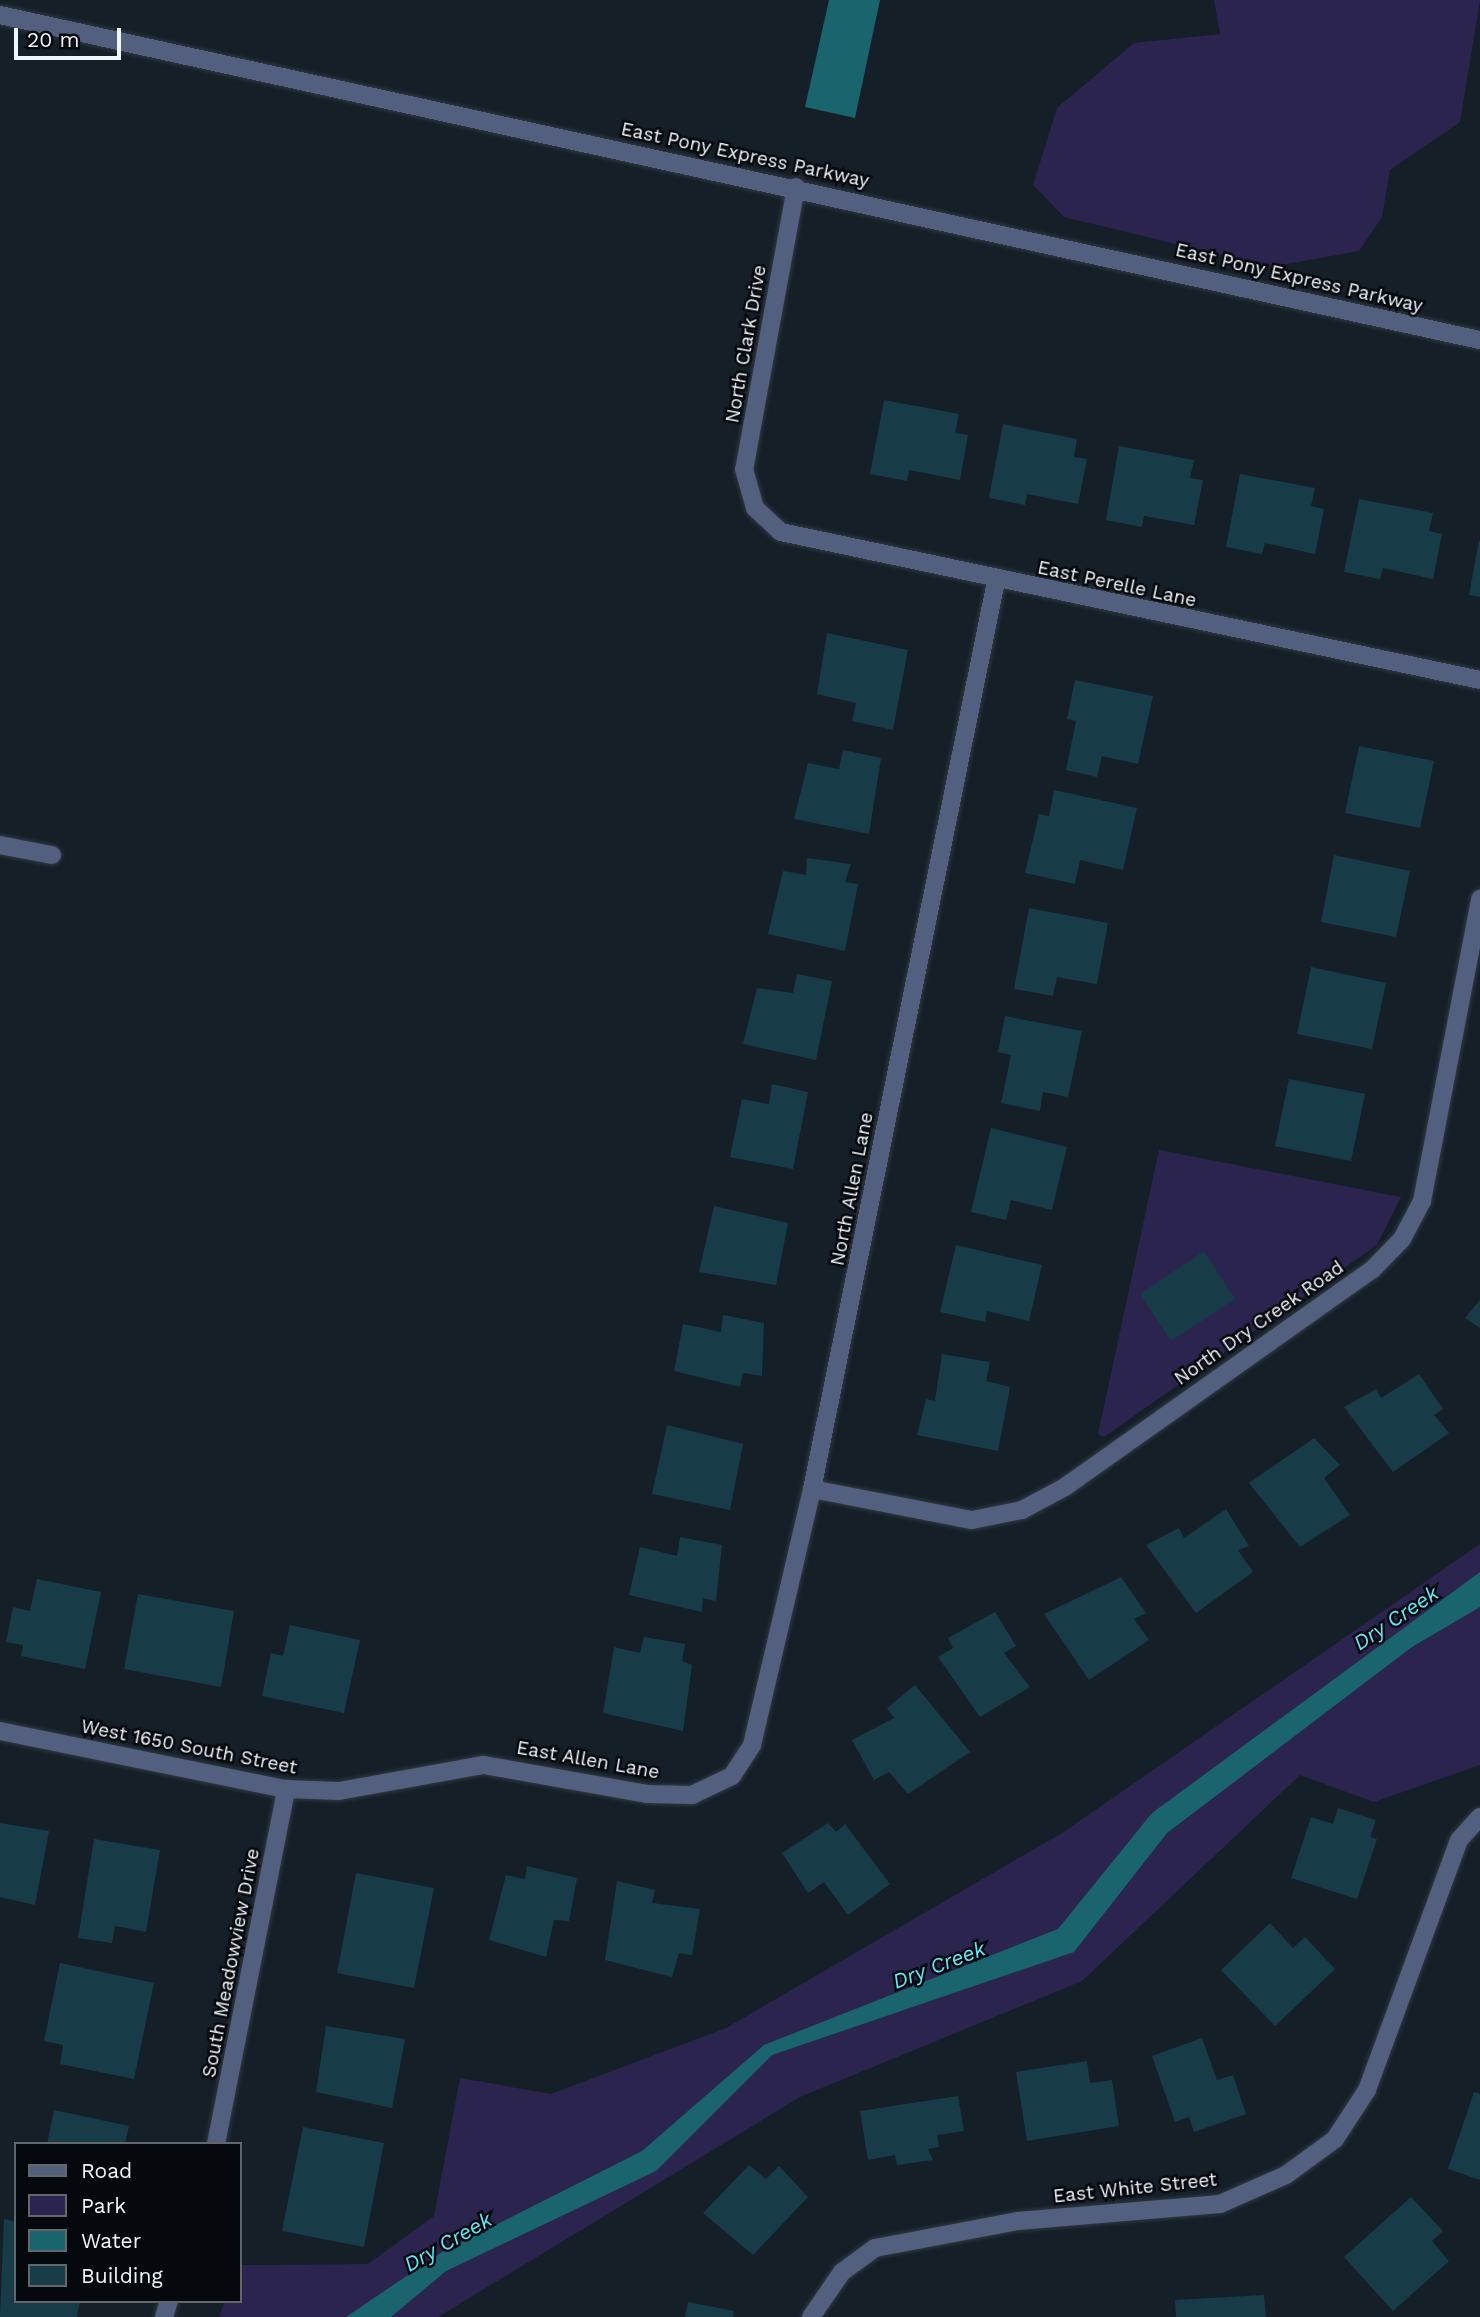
<!DOCTYPE html>
<html>
<head>
<meta charset="utf-8">
<style>
  body { margin:0 }
  #map { position:relative; width:1480px; height:2317px; overflow:hidden; background:#151f28; font-family:"Work Sans",sans-serif }
  div>[style] { position:absolute }
  .green>* { inset:0; background:#2a244e }
  .water>* { inset:0; background:#1a646d }
  .building>* { inset:0; background:#183b48 }
  .roads { filter:drop-shadow(0 0 2px #2f3941) drop-shadow(0 0 2px #2f3941) }
  .minor>* { height:18px; margin:-9px; padding:0 9px; transform-origin:9px; border-radius:9px; background:#525f7e }
  span { translate:-50% -50%; white-space:nowrap; text-align:center; line-height:1.15; -webkit-text-stroke:5px #05080c; paint-order:stroke }
  .street-label { font-size:19px; color:#eef5fb }
  .water-label { font-size:21px; color:#63e9f9; font-style:italic }
  .legend { position:absolute; left:14px; top:2142px; width:228px; height:161px; box-sizing:border-box; background:#05080c; border:2px solid #62676c; margin:0; padding:9px 12px; list-style:none; font-size:21px; color:#eef5fb }
  .legend li { display:flex; align-items:center; gap:14px; height:35px }
  .legend b { width:35px; border:2px solid #62676c }
  .scale { position:absolute; left:14px; top:28px; width:107px; height:32px; box-sizing:border-box; border:4px solid #eef5fb; border-top:0; padding-left:9px; font-size:21px; line-height:24px; white-space:nowrap; color:#eef5fb; -webkit-text-stroke:5px #05080c; paint-order:stroke }
</style>
</head>
<body>
<div id="map">
  <div class="green">
    <i style="clip-path:polygon(1214px 0,1480px 0,1460px 122px,1390px 170px,1382px 217px,1359px 251px,1271px 267px,1064px 217px,1033px 185px,1057px 108px,1134px 43px,1220px 34px)"></i>
    <i style="clip-path:polygon(1159px 1150px,1401px 1197px,1377px 1245px,1104px 1437px,1098px 1434px)"></i>
    <i style="clip-path:polygon(1480px 1544px,1480px 1765px,1374px 1802px,1300px 1775px,1082px 1981px,800px 2097px,438px 2317px,219px 2317px,225px 2301px,240px 2301px,240px 2265px,368px 2264px,434px 2216px,460px 2078px,551px 2094px,726px 2028px,1062px 1833px)"></i>
  </div>
  <div class="water">
    <i style="clip-path:polygon(829px 0,880px 0,855px 118px,805px 107px)"></i>
    <i style="clip-path:polygon(1480px 1572px,1480px 1607px,1412px 1647px,1167px 1833px,1074px 1952px,772px 2055px,656px 2171px,446px 2271px,391px 2317px,346px 2317px,442px 2252px,642px 2151px,764px 2045px,1058px 1929px,1152px 1813px)"></i>
  </div>
  <div class="building">
    <i style="clip-path:polygon(884px 400px,959px 414px,955px 433px,968px 435px,960px 480px,909px 470px,907px 481px,870px 474px)"></i>
    <i style="clip-path:polygon(1003px 424px,1077px 439px,1074px 457px,1087px 459px,1078px 504px,1027px 494px,1025px 505px,989px 498px)"></i>
    <i style="clip-path:polygon(1119px 446px,1194px 460px,1190px 478px,1203px 480px,1194px 525px,1144px 516px,1142px 527px,1106px 520px)"></i>
    <i style="clip-path:polygon(1240px 474px,1315px 488px,1311px 506px,1324px 509px,1315px 554px,1265px 543px,1262px 554px,1226px 547px)"></i>
    <i style="clip-path:polygon(1359px 499px,1433px 513px,1429px 531px,1442px 534px,1433px 579px,1383px 568px,1380px 579px,1344px 572px)"></i>
    <i style="clip-path:polygon(1479px 541px,1480px 541px,1480px 597px,1469px 595px)"></i>
    <i style="clip-path:polygon(827px 633px,908px 650px,893px 730px,852px 721px,856px 703px,817px 694px)"></i>
    <i style="clip-path:polygon(1075px 680px,1153px 696px,1138px 764px,1102px 756px,1097px 777px,1066px 770px,1076px 721px,1067px 719px)"></i>
    <i style="clip-path:polygon(1359px 746px,1434px 761px,1420px 828px,1345px 813px)"></i>
    <i style="clip-path:polygon(843px 750px,881px 758px,869px 834px,794px 819px,808px 763px,839px 769px)"></i>
    <i style="clip-path:polygon(1054px 790px,1137px 808px,1123px 870px,1080px 860px,1075px 884px,1025px 873px,1039px 814px,1049px 816px)"></i>
    <i style="clip-path:polygon(1334px 855px,1410px 871px,1396px 937px,1321px 922px)"></i>
    <i style="clip-path:polygon(807px 858px,851px 864px,845px 882px,858px 884px,845px 951px,768px 934px,783px 871px,806px 875px)"></i>
    <i style="clip-path:polygon(1029px 908px,1108px 923px,1097px 984px,1057px 977px,1053px 996px,1014px 989px)"></i>
    <i style="clip-path:polygon(1311px 967px,1386px 983px,1372px 1049px,1297px 1034px)"></i>
    <i style="clip-path:polygon(797px 974px,832px 981px,816px 1060px,743px 1044px,757px 988px,793px 993px)"></i>
    <i style="clip-path:polygon(1005px 1016px,1082px 1031px,1068px 1097px,1043px 1092px,1040px 1111px,1001px 1103px,1011px 1055px,998px 1052px)"></i>
    <i style="clip-path:polygon(1289px 1079px,1365px 1094px,1351px 1161px,1275px 1146px)"></i>
    <i style="clip-path:polygon(772px 1084px,808px 1092px,793px 1169px,730px 1157px,742px 1099px,769px 1104px)"></i>
    <i style="clip-path:polygon(991px 1128px,1067px 1147px,1052px 1210px,1011px 1200px,1006px 1220px,971px 1212px)"></i>
    <i style="clip-path:polygon(714px 1206px,788px 1223px,776px 1285px,699px 1272px)"></i>
    <i style="clip-path:polygon(956px 1245px,1042px 1265px,1029px 1321px,987px 1311px,985px 1322px,940px 1312px)"></i>
    <i style="clip-path:polygon(1204px 1251px,1235px 1299px,1171px 1341px,1140px 1294px)"></i>
    <i style="clip-path:polygon(1480px 1300px,1480px 1328px,1465px 1318px)"></i>
    <i style="clip-path:polygon(723px 1315px,764px 1323px,762px 1376px,743px 1373px,740px 1387px,674px 1371px,683px 1324px,721px 1332px)"></i>
    <i style="clip-path:polygon(942px 1354px,990px 1362px,986px 1381px,1010px 1387px,998px 1451px,917px 1435px,926px 1399px,935px 1401px)"></i>
    <i style="clip-path:polygon(1419px 1374px,1443px 1409px,1434px 1415px,1449px 1433px,1393px 1472px,1344px 1407px,1376px 1389px,1381px 1398px)"></i>
    <i style="clip-path:polygon(667px 1425px,743px 1444px,730px 1510px,652px 1494px)"></i>
    <i style="clip-path:polygon(1314px 1438px,1340px 1465px,1324px 1478px,1350px 1515px,1300px 1547px,1249px 1483px)"></i>
    <i style="clip-path:polygon(1226px 1509px,1249px 1546px,1238px 1550px,1253px 1572px,1196px 1613px,1146px 1545px,1179px 1528px,1184px 1538px)"></i>
    <i style="clip-path:polygon(680px 1537px,722px 1545px,716px 1601px,703px 1598px,702px 1612px,629px 1595px,640px 1547px,677px 1556px)"></i>
    <i style="clip-path:polygon(1121px 1577px,1146px 1613px,1134px 1619px,1149px 1640px,1089px 1680px,1044px 1614px)"></i>
    <i style="clip-path:polygon(37px 1579px,101px 1592px,85px 1669px,21px 1656px,23px 1645px,6px 1642px,13px 1607px,30px 1611px)"></i>
    <i style="clip-path:polygon(138px 1594px,234px 1611px,221px 1687px,124px 1669px)"></i>
    <i style="clip-path:polygon(995px 1612px,1016px 1646px,1004px 1653px,1030px 1687px,980px 1717px,938px 1657px,953px 1648px,948px 1638px)"></i>
    <i style="clip-path:polygon(290px 1625px,360px 1640px,344px 1713px,262px 1696px,271px 1653px,283px 1656px)"></i>
    <i style="clip-path:polygon(644px 1637px,685px 1644px,682px 1661px,692px 1665px,683px 1731px,603px 1713px,614px 1647px,640px 1653px)"></i>
    <i style="clip-path:polygon(915px 1685px,970px 1752px,908px 1794px,889px 1772px,874px 1780px,852px 1740px,894px 1718px,887px 1708px)"></i>
    <i style="clip-path:polygon(1338px 1808px,1376px 1820px,1370px 1837px,1377px 1839px,1357px 1899px,1291px 1878px,1311px 1817px,1333px 1824px)"></i>
    <i style="clip-path:polygon(0 1823px,49px 1831px,35px 1905px,0 1897px)"></i>
    <i style="clip-path:polygon(828px 1823px,836px 1832px,845px 1824px,890px 1884px,848px 1915px,824px 1882px,808px 1893px,782px 1853px)"></i>
    <i style="clip-path:polygon(94px 1839px,160px 1850px,146px 1932px,115px 1926px,112px 1943px,78px 1938px)"></i>
    <i style="clip-path:polygon(527px 1866px,577px 1878px,569px 1921px,554px 1920px,546px 1957px,489px 1940px,506px 1875px,525px 1879px)"></i>
    <i style="clip-path:polygon(356px 1873px,434px 1888px,414px 1988px,337px 1973px)"></i>
    <i style="clip-path:polygon(617px 1881px,655px 1890px,652px 1903px,700px 1909px,692px 1955px,679px 1953px,672px 1977px,605px 1960px)"></i>
    <i style="clip-path:polygon(1270px 1923px,1293px 1948px,1305px 1937px,1335px 1969px,1275px 2026px,1221px 1970px)"></i>
    <i style="clip-path:polygon(60px 1963px,154px 1983px,134px 2079px,60px 2064px,63px 2045px,44px 2041px)"></i>
    <i style="clip-path:polygon(326px 2026px,405px 2039px,392px 2108px,316px 2092px)"></i>
    <i style="clip-path:polygon(1202px 2038px,1217px 2080px,1233px 2075px,1246px 2114px,1194px 2132px,1189px 2117px,1175px 2122px,1152px 2056px)"></i>
    <i style="clip-path:polygon(1087px 2061px,1090px 2083px,1112px 2080px,1119px 2126px,1027px 2141px,1016px 2072px)"></i>
    <i style="clip-path:polygon(1474px 2092px,1480px 2094px,1480px 2180px,1448px 2169px)"></i>
    <i style="clip-path:polygon(958px 2096px,964px 2131px,937px 2135px,939px 2147px,928px 2149px,933px 2160px,897px 2165px,895px 2155px,868px 2160px,860px 2111px)"></i>
    <i style="clip-path:polygon(54px 2110px,129px 2126px,125px 2144px,47px 2144px)"></i>
    <i style="clip-path:polygon(303px 2127px,384px 2143px,364px 2247px,282px 2231px)"></i>
    <i style="clip-path:polygon(749px 2165px,766px 2179px,779px 2166px,808px 2197px,753px 2255px,703px 2213px)"></i>
    <i style="clip-path:polygon(1411px 2197px,1443px 2231px,1432px 2241px,1449px 2261px,1393px 2311px,1344px 2257px)"></i>
    <i style="clip-path:polygon(4px 2219px,16px 2222px,16px 2301px,80px 2301px,77px 2317px,0 2317px)"></i>
    <i style="clip-path:polygon(1264px 2295px,1266px 2317px,1176px 2317px,1175px 2300px)"></i>
    <i style="clip-path:polygon(688px 2302px,734px 2311px,733px 2317px,685px 2317px)"></i>
  </div>
  <div class="roads">
    <div class="minor">
      <i style="left:0;top:15px;width:1515px;rotate:12.39deg"></i>
      <i style="left:796px;top:187px;width:287px;rotate:100.4deg"></i>
      <i style="left:744px;top:469px;width:41px;rotate:74.2deg"></i>
      <i style="left:755px;top:508px;width:35px;rotate:43deg"></i>
      <i style="left:781px;top:532px;width:714px;rotate:11.95deg"></i>
      <i style="left:0;top:845px;width:53px;rotate:10.9deg"></i>
      <i style="left:812px;top:1489px;width:163px;rotate:11deg"></i>
      <i style="left:972px;top:1520px;width:51px;rotate:-11.3deg"></i>
      <i style="left:1022px;top:1510px;width:49px;rotate:-28.1deg"></i>
      <i style="left:1065px;top:1487px;width:376px;rotate:-35.3deg"></i>
      <i style="left:1372px;top:1270px;width:43px;rotate:-45.9deg"></i>
      <i style="left:1402px;top:1239px;width:43px;rotate:-62.2deg"></i>
      <i style="left:1422px;top:1201px;width:308px;rotate:-79.1deg"></i>
      <i style="left:0;top:1731px;width:292px;rotate:11.5deg"></i>
      <i style="left:286px;top:1789px;width:53px;rotate:2.2deg"></i>
      <i style="left:339px;top:1791px;width:147px;rotate:-10.2deg"></i>
      <i style="left:484px;top:1765px;width:165px;rotate:10.1deg"></i>
      <i style="left:646px;top:1794px;width:46px;rotate:1.2deg"></i>
      <i style="left:692px;top:1795px;width:44px;rotate:-25.4deg"></i>
      <i style="left:732px;top:1776px;width:37px;rotate:-57deg"></i>
      <i style="left:752px;top:1745px;width:263px;rotate:-76.8deg"></i>
      <i style="left:812px;top:1489px;width:926px;rotate:-78.54deg"></i>
      <i style="left:216px;top:2144px;width:362px;rotate:-78.8deg"></i>
      <i style="left:164px;top:2317px;width:17px;rotate:-73deg"></i>
      <i style="left:811px;top:2317px;width:55px;rotate:-55.4deg"></i>
      <i style="left:842px;top:2272px;width:41px;rotate:-36deg"></i>
      <i style="left:875px;top:2248px;width:146px;rotate:-10.7deg"></i>
      <i style="left:1018px;top:2221px;width:203px;rotate:-4.8deg"></i>
      <i style="left:1220px;top:2204px;width:72px;rotate:-23.7deg"></i>
      <i style="left:1286px;top:2175px;width:61px;rotate:-36.3deg"></i>
      <i style="left:1335px;top:2139px;width:59px;rotate:-56.9deg"></i>
      <i style="left:1367px;top:2090px;width:266px;rotate:-69.8deg"></i>
      <i style="left:1459px;top:1840px;width:31px;rotate:-48deg"></i>
    </div>
  </div>
  <div class="street-label">
    <span style="left:745px;top:155px;rotate:12deg">East Pony Express Parkway</span>
    <span style="left:1299px;top:278px;rotate:13deg">East Pony Express Parkway</span>
    <span style="left:746px;top:344px;rotate:-80deg">North Clark Drive</span>
    <span style="left:1117px;top:584px;rotate:12deg">East Perelle Lane</span>
    <span style="left:852px;top:1189px;rotate:-79deg">North Allen Lane</span>
    <span style="left:1259px;top:1323px;rotate:-35deg">North Dry Creek Road</span>
    <span style="left:189px;top:1747px;rotate:11deg">West 1650 South Street</span>
    <span style="left:588px;top:1760px;rotate:10deg">East Allen Lane</span>
    <span style="left:231px;top:1963px;rotate:-79deg">South Meadowview Drive</span>
    <span style="left:1135px;top:2188px;rotate:-6deg">East White Street</span>
  </div>
  <div class="water-label">
    <span style="left:1396px;top:1618px;rotate:-34deg">Dry Creek</span>
    <span style="left:939px;top:1965px;rotate:-21deg">Dry Creek</span>
    <span style="left:448px;top:2242px;rotate:-30deg">Dry Creek</span>
  </div>
  <ul class="legend">
  <li><b style="height:9px;background:#525f7e"></b>Road</li>
  <li><b style="height:19px;background:#2a244e"></b>Park</li>
  <li><b style="height:19px;background:#1a646d"></b>Water</li>
  <li><b style="height:19px;background:#183b48"></b>Building</li>
  </ul>
  <div class="scale">20 m</div>
</div>
</body>
</html>
